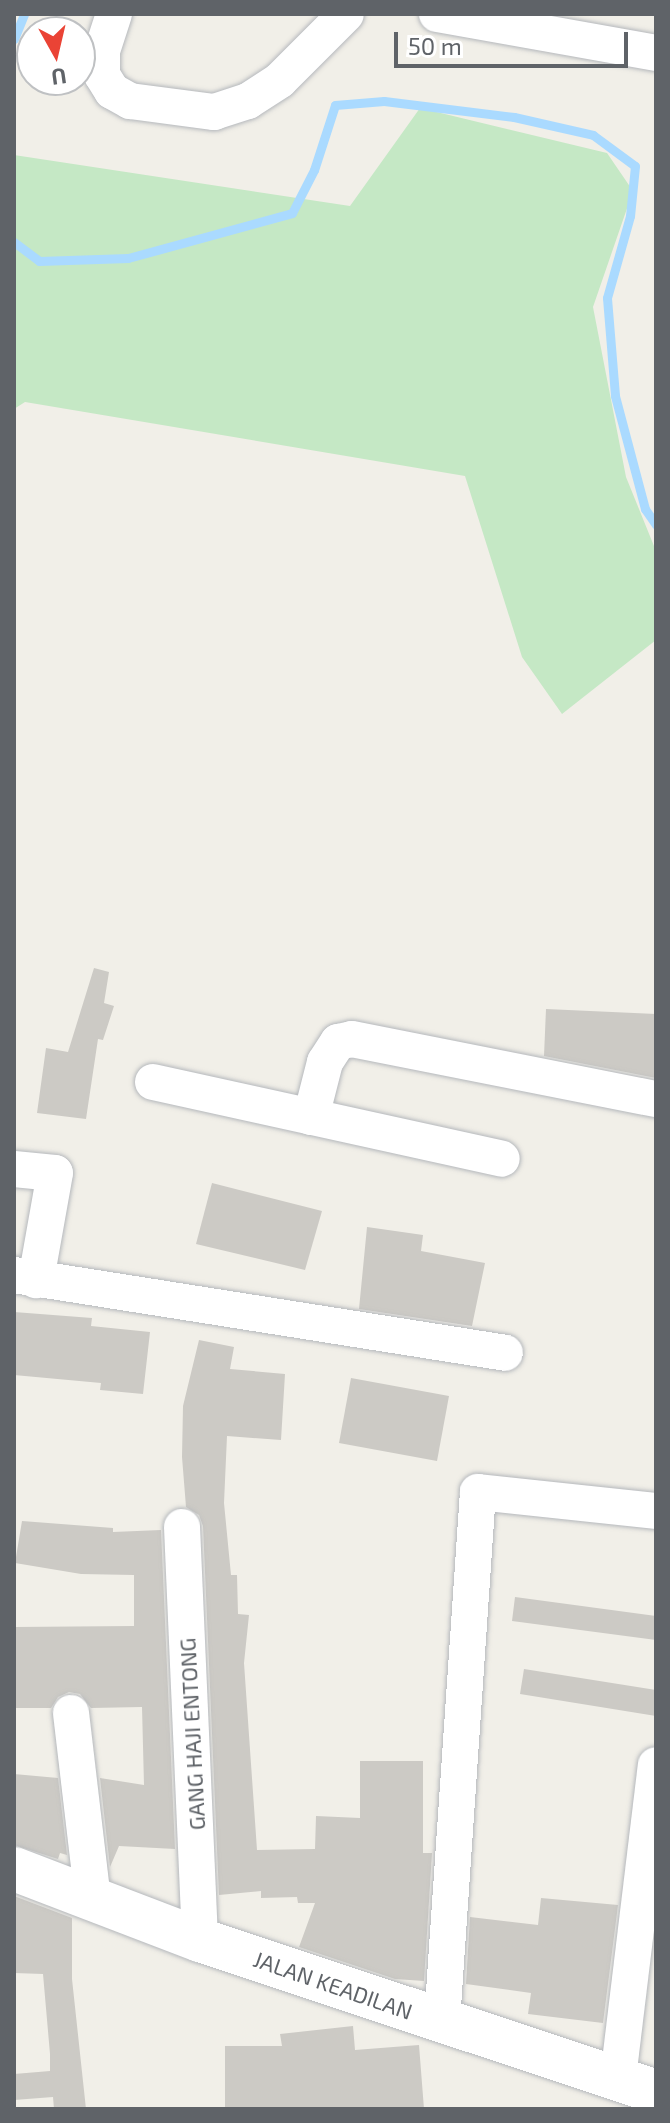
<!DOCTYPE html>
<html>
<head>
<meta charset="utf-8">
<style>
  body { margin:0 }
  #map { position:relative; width:670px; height:2123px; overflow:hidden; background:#f1efe8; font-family:"Exo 2",sans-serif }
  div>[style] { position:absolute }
  .green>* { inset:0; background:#c5e8c5 }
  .stream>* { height:9px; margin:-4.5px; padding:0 4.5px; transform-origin:4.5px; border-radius:4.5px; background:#aadaff }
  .building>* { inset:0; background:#cccac5 }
  .roads { filter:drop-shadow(0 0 2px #b5b8bc) drop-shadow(0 0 2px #b5b8bc) }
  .street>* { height:36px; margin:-18px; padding:0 18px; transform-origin:18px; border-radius:18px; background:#fff }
  .secondary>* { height:44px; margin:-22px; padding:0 22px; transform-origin:22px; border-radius:22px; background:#fff }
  span { translate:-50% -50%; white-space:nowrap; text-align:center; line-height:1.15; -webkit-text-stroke:7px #fff; paint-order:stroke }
  .street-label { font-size:22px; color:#5f6368 }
  .frame { position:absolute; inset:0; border:16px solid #5f6368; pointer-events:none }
  .north { position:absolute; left:16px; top:16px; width:80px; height:80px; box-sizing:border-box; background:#fff; border:2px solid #bfc1c3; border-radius:50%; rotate:172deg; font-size:22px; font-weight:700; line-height:32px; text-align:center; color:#5f6368 }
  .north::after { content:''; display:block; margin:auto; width:28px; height:36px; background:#ea4335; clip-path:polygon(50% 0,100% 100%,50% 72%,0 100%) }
  .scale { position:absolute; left:394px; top:32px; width:234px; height:36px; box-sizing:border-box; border:4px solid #5f6368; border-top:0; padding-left:10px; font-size:24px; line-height:28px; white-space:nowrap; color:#5f6368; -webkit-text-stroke:6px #fff; paint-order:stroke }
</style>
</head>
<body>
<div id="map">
  <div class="green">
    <i style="clip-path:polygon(420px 108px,607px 153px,633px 191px,593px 307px,626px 477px,656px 551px,656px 640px,562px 714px,522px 657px,465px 476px,25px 402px,14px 409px,14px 155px,350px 206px)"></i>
  </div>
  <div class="stream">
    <i style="left:14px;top:39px;width:27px;rotate:-68deg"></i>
    <i style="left:14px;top:242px;width:31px;rotate:37deg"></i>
    <i style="left:39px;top:261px;width:89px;rotate:-1.9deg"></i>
    <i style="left:128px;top:258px;width:170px;rotate:-15.3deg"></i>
    <i style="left:292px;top:213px;width:48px;rotate:-62.9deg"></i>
    <i style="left:314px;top:170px;width:68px;rotate:-72.1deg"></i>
    <i style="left:335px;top:105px;width:49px;rotate:-4.7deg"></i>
    <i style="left:384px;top:101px;width:131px;rotate:7deg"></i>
    <i style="left:514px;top:117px;width:81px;rotate:12.8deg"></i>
    <i style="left:593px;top:135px;width:52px;rotate:36.4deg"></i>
    <i style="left:635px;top:166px;width:50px;rotate:95.7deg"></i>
    <i style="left:630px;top:216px;width:85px;rotate:105.7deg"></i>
    <i style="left:607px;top:298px;width:98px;rotate:85.3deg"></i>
    <i style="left:615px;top:396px;width:117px;rotate:75.1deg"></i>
    <i style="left:645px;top:509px;width:19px;rotate:55deg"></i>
  </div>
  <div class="building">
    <i style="clip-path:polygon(94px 968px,109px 972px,104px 1003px,114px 1006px,103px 1040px,98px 1039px,86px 1119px,37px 1113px,46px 1048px,68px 1052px)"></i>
    <i style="clip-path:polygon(546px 1009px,656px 1014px,656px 1078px,544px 1056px)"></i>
    <i style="clip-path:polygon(212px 1183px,322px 1211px,305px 1270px,196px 1244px)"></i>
    <i style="clip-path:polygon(367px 1227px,423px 1235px,421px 1251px,485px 1263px,472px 1326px,359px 1309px)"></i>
    <i style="clip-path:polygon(14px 1312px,92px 1318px,91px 1326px,150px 1332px,143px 1394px,100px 1390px,101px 1383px,14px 1375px)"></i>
    <i style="clip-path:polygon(199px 1340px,234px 1347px,230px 1369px,285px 1374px,281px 1440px,227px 1436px,224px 1503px,231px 1575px,237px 1575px,238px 1614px,249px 1615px,244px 1663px,257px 1850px,315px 1849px,316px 1816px,360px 1818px,360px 1761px,423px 1761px,423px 1853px,432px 1853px,424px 1981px,395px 1979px,299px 1947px,315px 1903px,298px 1903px,297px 1897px,261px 1898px,261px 1891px,219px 1895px,203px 1526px,199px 1515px,186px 1507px,182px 1457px,183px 1406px)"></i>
    <i style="clip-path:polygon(351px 1378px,449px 1396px,437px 1461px,339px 1443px)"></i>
    <i style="clip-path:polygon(22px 1521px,113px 1528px,113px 1532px,161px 1530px,175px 1849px,119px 1846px,110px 1867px,100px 1778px,144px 1785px,142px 1707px,91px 1708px,80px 1694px,69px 1692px,58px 1697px,51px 1708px,14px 1708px,14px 1627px,134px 1626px,134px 1575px,81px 1574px,15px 1563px)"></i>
    <i style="clip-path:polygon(515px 1597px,656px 1616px,656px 1640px,512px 1621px)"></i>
    <i style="clip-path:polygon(524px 1669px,656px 1690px,656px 1716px,520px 1694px)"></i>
    <i style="clip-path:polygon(14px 1774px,58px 1778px,67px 1855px,60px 1853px,58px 1859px,14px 1845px)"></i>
    <i style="clip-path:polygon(14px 1896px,72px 1918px,72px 1979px,86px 2109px,54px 2109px,53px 2097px,14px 2100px,14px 2074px,50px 2071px,50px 2054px,43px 1974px,14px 1973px)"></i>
    <i style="clip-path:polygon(541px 1898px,618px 1905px,603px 2023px,528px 2014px,531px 1993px,466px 1984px,470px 1917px,538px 1925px)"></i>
    <i style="clip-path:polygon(353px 2026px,355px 2050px,419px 2045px,424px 2109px,225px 2109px,225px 2046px,282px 2046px,280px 2034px)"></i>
  </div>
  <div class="roads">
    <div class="street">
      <i style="left:114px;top:14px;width:39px;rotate:108deg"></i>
      <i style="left:102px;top:51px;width:24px;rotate:90deg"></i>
      <i style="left:102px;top:75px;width:19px;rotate:58deg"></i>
      <i style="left:112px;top:91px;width:21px;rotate:29deg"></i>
      <i style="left:130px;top:101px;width:85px;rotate:7.5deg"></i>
      <i style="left:214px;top:112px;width:36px;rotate:-18deg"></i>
      <i style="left:248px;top:101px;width:38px;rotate:-33deg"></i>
      <i style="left:280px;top:80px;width:93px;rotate:-45deg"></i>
      <i style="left:437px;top:14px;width:222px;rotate:10.1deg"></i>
      <i style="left:153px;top:1082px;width:357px;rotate:12.4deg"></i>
      <i style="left:311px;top:1117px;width:57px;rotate:-75.7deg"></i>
      <i style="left:325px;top:1062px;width:24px;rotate:-57deg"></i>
      <i style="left:338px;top:1042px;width:14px;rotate:-12deg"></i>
      <i style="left:352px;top:1039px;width:310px;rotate:11.2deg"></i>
      <i style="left:14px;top:1169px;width:41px;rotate:5.6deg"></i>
      <i style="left:55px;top:1173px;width:109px;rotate:100.1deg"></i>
      <i style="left:14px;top:1275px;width:497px;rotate:9deg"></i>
      <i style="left:182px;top:1527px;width:413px;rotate:87.5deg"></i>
      <i style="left:71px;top:1713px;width:187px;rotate:83.3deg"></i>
      <i style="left:442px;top:2021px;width:530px;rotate:-86.11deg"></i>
      <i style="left:478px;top:1492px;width:179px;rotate:6.1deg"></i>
      <i style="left:618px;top:2078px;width:315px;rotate:-83.1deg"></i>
    </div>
    <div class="secondary">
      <i style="left:14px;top:1869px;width:199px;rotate:20.9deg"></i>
      <i style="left:200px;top:1940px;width:481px;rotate:18.4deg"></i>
    </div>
  </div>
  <div class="street-label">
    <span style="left:192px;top:1734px;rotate:-93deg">GANG HAJI ENTONG</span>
    <span style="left:333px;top:1985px;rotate:19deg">JALAN KEADILAN</span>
  </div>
  <div class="frame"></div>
  <div class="north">U</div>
  <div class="scale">50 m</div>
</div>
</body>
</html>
